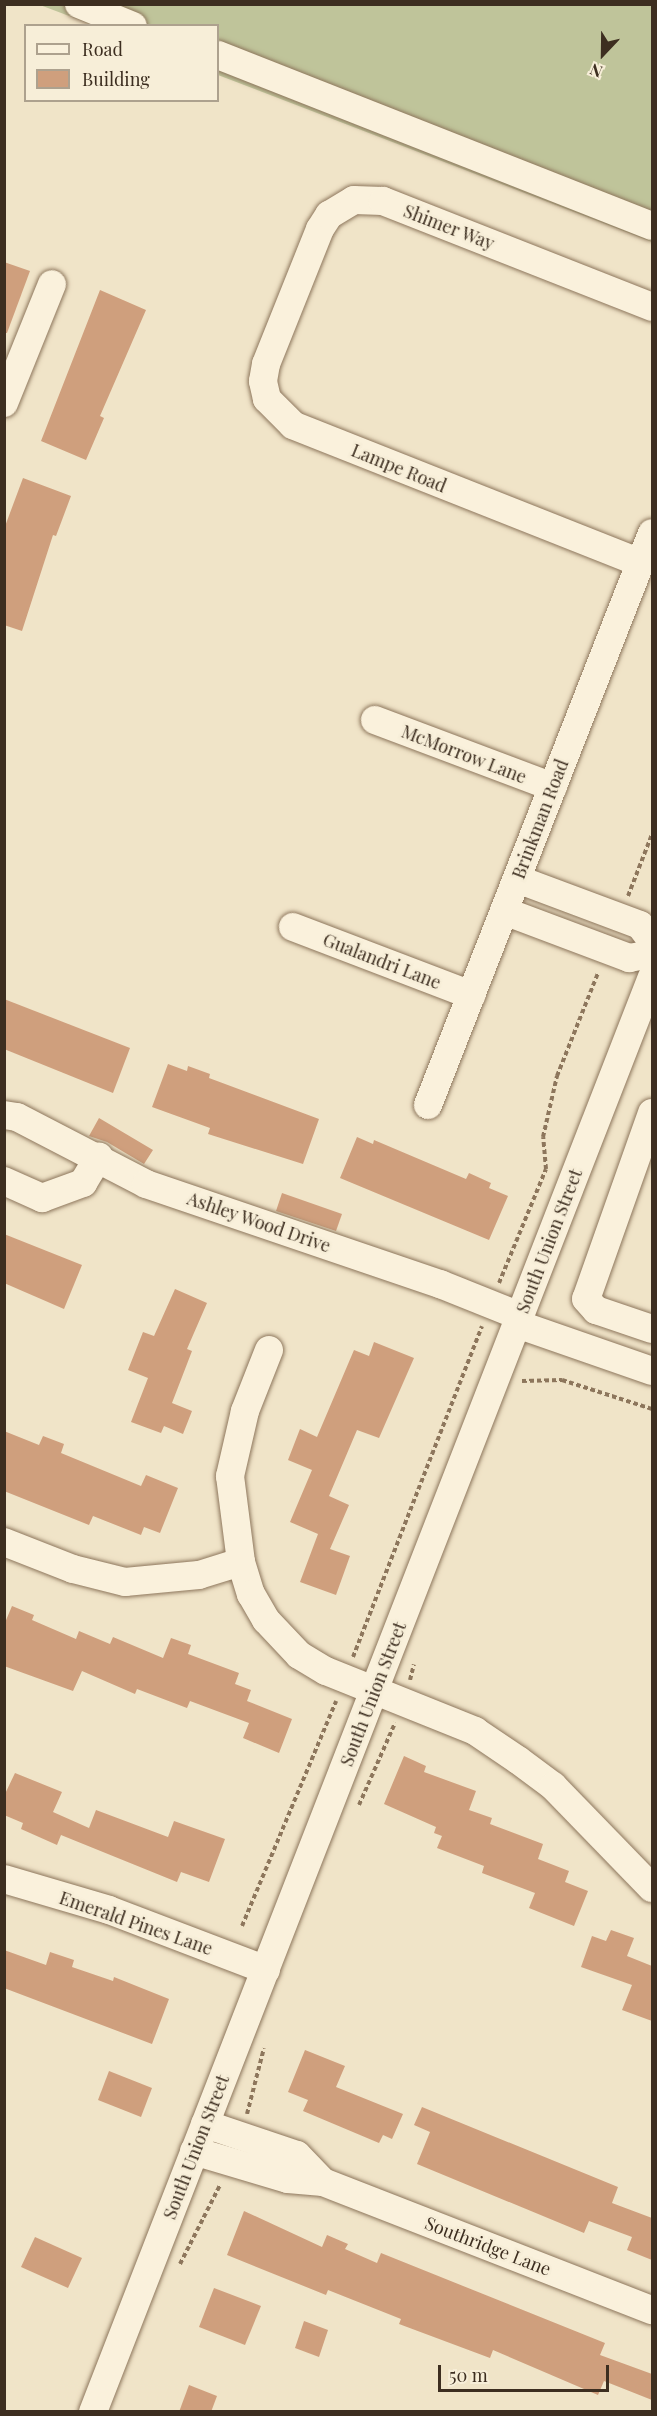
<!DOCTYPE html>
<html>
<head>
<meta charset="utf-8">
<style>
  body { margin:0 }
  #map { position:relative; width:657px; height:2416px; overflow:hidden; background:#f0e4c8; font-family:"Playfair Display",serif }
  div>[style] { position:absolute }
  .cemetery>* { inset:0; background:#bfc49a }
  .building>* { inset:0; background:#cf9f7d }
  .path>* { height:4px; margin-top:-2px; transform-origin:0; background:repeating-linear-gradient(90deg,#8d765c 0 4.5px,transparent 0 7.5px) }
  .roads { filter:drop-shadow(0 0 2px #8d765c) drop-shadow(0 0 2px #8d765c) }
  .minor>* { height:28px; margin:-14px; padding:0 14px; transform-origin:14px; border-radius:14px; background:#faf1dc }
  span { translate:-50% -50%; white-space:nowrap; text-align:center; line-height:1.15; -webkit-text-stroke:5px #f7eed8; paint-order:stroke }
  .street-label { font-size:18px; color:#3d2e20 }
  .frame { position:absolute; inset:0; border:6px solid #3d2e20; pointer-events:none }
  .legend { position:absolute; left:24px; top:24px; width:195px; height:78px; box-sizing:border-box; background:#f7eed8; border:2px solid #ada18e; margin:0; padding:8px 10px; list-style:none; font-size:18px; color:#3d2e20 }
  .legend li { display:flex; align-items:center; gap:12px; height:30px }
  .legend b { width:30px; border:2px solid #ada18e }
  .north { position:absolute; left:573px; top:24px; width:60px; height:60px; -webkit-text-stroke:4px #f7eed8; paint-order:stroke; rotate:202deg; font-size:16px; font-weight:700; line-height:24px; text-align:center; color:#3d2e20 }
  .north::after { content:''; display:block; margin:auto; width:21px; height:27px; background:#3d2e20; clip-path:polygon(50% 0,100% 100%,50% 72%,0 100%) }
  .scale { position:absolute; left:438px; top:2365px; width:171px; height:27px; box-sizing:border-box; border:3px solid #3d2e20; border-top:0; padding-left:8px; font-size:18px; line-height:21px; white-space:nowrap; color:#3d2e20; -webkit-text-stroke:4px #f7eed8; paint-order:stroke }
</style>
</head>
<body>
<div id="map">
  <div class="cemetery">
    <i style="clip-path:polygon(40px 5px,652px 5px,652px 242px,218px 75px,218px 26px,93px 25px)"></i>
  </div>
  <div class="building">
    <i style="clip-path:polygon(4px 262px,30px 271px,7px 333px,4px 333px)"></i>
    <i style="clip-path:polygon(100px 290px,146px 310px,100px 416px,104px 418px,86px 460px,41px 441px)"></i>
    <i style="clip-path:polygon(23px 478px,71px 496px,56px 536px,53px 535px,22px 631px,4px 625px,4px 529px)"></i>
    <i style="clip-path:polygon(4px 999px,130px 1048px,113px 1093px,4px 1049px)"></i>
    <i style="clip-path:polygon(168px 1064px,187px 1071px,188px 1066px,210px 1074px,209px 1078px,319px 1119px,303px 1164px,208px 1134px,210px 1128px,152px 1107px)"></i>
    <i style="clip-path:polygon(99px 1118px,153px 1150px,144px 1164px,107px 1142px,89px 1136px)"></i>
    <i style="clip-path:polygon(357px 1137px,373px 1144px,374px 1140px,466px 1179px,469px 1173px,491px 1183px,489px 1188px,508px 1196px,489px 1240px,340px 1178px)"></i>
    <i style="clip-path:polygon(282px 1193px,342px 1214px,336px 1231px,276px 1211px)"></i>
    <i style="clip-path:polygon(4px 1234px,82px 1265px,64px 1309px,4px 1283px)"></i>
    <i style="clip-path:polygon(175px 1289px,207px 1303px,187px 1349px,192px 1351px,172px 1403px,192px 1411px,183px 1434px,164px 1426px,161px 1433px,131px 1422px,148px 1378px,128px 1370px,143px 1332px,154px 1336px)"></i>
    <i style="clip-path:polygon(374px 1342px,414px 1358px,379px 1438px,357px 1430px,329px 1496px,349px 1505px,330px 1549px,350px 1556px,336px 1595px,300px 1582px,318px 1534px,290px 1522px,312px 1470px,288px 1460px,300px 1429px,317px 1437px,354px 1350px,369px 1356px)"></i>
    <i style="clip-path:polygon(4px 1431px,39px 1445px,43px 1436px,64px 1444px,61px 1453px,141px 1486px,146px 1475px,178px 1488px,160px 1533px,144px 1527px,141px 1535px,93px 1516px,89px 1525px,4px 1491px)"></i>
    <i style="clip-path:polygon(12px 1606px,34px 1615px,32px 1620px,76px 1639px,79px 1631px,110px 1644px,113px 1637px,163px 1658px,171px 1638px,191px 1645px,188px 1654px,239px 1673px,235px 1684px,251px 1690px,247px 1701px,292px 1719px,279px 1753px,243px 1738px,249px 1723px,190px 1701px,187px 1708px,137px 1689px,135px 1694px,82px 1671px,73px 1691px,4px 1666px,4px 1625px)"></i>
    <i style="clip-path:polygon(404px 1756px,426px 1766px,424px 1772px,476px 1791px,469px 1810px,492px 1818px,490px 1824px,543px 1844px,538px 1859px,569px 1871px,565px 1882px,588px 1891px,574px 1926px,529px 1908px,535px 1893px,482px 1873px,484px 1866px,437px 1848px,442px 1836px,434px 1833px,436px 1827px,384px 1804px)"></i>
    <i style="clip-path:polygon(15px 1773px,62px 1792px,53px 1812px,89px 1828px,96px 1810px,168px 1837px,174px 1821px,225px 1839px,209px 1882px,181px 1872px,177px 1882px,61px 1835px,57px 1845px,21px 1829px,23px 1823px,4px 1815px,4px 1796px)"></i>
    <i style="clip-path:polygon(611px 1930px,634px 1938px,627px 1956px,652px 1966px,652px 2021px,622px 2010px,632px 1985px,581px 1967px,592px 1936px,606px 1941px)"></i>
    <i style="clip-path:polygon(4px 1950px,46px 1965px,50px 1952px,74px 1960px,72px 1967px,113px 1981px,114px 1977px,169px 1999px,152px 2044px,4px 1988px)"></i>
    <i style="clip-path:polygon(305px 2050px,345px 2066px,336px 2087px,403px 2114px,392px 2139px,383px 2135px,379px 2143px,303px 2111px,308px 2100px,288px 2092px)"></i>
    <i style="clip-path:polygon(109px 2071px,152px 2088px,141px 2117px,98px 2100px)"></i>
    <i style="clip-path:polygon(422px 2107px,618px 2187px,612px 2203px,652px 2218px,652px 2260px,627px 2250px,632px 2237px,589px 2221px,584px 2233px,417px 2164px,430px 2132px,414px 2125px)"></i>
    <i style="clip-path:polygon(244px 2211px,322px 2247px,327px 2235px,348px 2244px,345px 2249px,377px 2263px,381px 2253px,605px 2343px,600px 2355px,652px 2374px,652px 2400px,604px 2381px,598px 2395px,493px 2350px,490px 2358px,399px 2324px,401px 2319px,328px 2290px,326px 2295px,227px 2255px)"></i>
    <i style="clip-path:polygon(35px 2237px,82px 2258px,68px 2288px,21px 2267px)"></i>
    <i style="clip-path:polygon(214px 2288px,261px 2306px,245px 2345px,199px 2327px)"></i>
    <i style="clip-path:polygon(304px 2321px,328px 2330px,319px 2357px,295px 2348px)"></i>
    <i style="clip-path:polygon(189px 2385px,217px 2396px,211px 2412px,179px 2412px)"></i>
  </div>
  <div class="path">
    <i style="left:628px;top:896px;width:66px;rotate:-68.8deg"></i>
    <i style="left:499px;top:1283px;width:123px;rotate:-67.6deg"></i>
    <i style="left:546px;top:1169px;width:32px;rotate:-95deg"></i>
    <i style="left:543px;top:1137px;width:63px;rotate:-77.1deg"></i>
    <i style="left:557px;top:1076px;width:111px;rotate:-68.3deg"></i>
    <i style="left:522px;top:1381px;width:40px;rotate:-1.4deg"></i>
    <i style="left:562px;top:1380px;width:95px;rotate:17.9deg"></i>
    <i style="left:353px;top:1657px;width:355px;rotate:-68.7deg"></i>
    <i style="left:410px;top:1680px;width:16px;rotate:-76deg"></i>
    <i style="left:359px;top:1805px;width:90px;rotate:-66.3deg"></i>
    <i style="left:242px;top:1926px;width:244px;rotate:-67.3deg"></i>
    <i style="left:247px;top:2114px;width:68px;rotate:-75.6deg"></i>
    <i style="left:180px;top:2264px;width:89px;rotate:-63.1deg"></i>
  </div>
  <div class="roads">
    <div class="minor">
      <i style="left:79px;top:4px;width:58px;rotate:22.2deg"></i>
      <i style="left:218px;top:55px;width:466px;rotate:21.5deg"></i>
      <i style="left:4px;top:403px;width:128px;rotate:-68deg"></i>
      <i style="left:641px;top:563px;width:374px;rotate:-158.4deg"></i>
      <i style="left:293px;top:425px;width:37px;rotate:-135deg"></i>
      <i style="left:267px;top:399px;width:18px;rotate:-103deg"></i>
      <i style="left:263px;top:381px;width:17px;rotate:-80deg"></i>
      <i style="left:266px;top:364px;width:145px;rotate:-68.2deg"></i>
      <i style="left:320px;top:229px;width:17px;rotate:-57deg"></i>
      <i style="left:329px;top:215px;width:29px;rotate:-31deg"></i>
      <i style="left:354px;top:200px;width:29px;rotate:2deg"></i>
      <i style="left:383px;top:201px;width:289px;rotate:21.5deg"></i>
      <i style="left:375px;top:720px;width:190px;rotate:20.6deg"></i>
      <i style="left:517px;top:879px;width:131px;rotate:20.5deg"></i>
      <i style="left:640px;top:925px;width:20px;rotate:53deg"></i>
      <i style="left:504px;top:911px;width:134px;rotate:20.6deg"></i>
      <i style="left:629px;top:958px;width:23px;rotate:-10deg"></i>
      <i style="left:293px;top:927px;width:191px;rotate:20.9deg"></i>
      <i style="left:428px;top:1105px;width:614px;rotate:-68.61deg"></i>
      <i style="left:652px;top:1113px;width:197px;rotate:109.5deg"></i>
      <i style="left:586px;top:1299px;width:15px;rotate:48deg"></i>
      <i style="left:596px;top:1310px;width:59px;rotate:18.7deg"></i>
      <i style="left:4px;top:1115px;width:13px;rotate:9deg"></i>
      <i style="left:17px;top:1117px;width:145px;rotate:27.4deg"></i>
      <i style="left:146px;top:1184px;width:311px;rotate:18.8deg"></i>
      <i style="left:440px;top:1284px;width:86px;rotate:21.8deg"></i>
      <i style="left:4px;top:1181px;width:42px;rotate:24.1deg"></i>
      <i style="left:42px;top:1198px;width:44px;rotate:-20.1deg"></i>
      <i style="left:83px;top:1183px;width:31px;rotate:-59deg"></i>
      <i style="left:517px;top:1324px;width:143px;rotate:19.2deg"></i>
      <i style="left:269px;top:1350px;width:66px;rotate:111.5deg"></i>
      <i style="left:245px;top:1411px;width:67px;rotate:103deg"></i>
      <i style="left:230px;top:1476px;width:87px;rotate:82.7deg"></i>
      <i style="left:241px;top:1562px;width:34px;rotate:73deg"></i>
      <i style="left:251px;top:1594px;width:30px;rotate:60deg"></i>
      <i style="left:266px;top:1620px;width:48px;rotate:46.7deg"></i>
      <i style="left:299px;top:1655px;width:31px;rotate:31deg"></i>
      <i style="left:326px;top:1671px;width:161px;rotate:21.9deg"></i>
      <i style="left:475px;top:1731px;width:52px;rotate:34deg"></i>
      <i style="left:518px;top:1760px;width:44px;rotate:36.6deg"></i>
      <i style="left:553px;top:1786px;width:142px;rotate:45.9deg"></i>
      <i style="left:4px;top:1542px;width:74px;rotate:21.4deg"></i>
      <i style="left:73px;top:1569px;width:54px;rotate:14deg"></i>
      <i style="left:125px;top:1582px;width:74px;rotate:-5.4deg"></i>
      <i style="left:199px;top:1575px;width:44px;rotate:-17.2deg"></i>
      <i style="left:4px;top:1879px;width:109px;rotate:16.4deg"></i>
      <i style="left:109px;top:1910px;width:168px;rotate:20.9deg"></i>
      <i style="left:205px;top:2124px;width:97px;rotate:18.6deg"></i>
      <i style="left:297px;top:2155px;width:37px;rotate:46deg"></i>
      <i style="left:194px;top:2151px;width:98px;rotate:16.6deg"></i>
      <i style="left:288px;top:2179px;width:35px;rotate:5deg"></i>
      <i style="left:323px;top:2182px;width:353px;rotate:21.3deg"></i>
      <i style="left:93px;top:2412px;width:1540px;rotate:-68.72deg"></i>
    </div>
  </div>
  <div class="street-label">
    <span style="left:449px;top:227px;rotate:21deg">Shimer Way</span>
    <span style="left:399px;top:468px;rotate:22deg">Lampe Road</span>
    <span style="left:464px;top:754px;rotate:21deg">McMorrow Lane</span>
    <span style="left:540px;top:819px;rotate:-69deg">Brinkman Road</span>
    <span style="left:382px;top:961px;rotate:21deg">Gualandri Lane</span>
    <span style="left:259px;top:1222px;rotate:19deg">Ashley Wood Drive</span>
    <span style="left:549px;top:1241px;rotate:-69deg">South Union Street</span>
    <span style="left:373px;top:1694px;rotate:-69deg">South Union Street</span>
    <span style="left:136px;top:1923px;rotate:19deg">Emerald Pines Lane</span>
    <span style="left:196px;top:2147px;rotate:-69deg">South Union Street</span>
    <span style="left:488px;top:2246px;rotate:21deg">Southridge Lane</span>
  </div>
  <div class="frame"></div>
  <ul class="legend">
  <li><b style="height:8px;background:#faf1dc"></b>Road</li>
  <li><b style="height:16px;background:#cf9f7d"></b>Building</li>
  </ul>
  <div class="north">N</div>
  <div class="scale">50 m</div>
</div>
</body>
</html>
